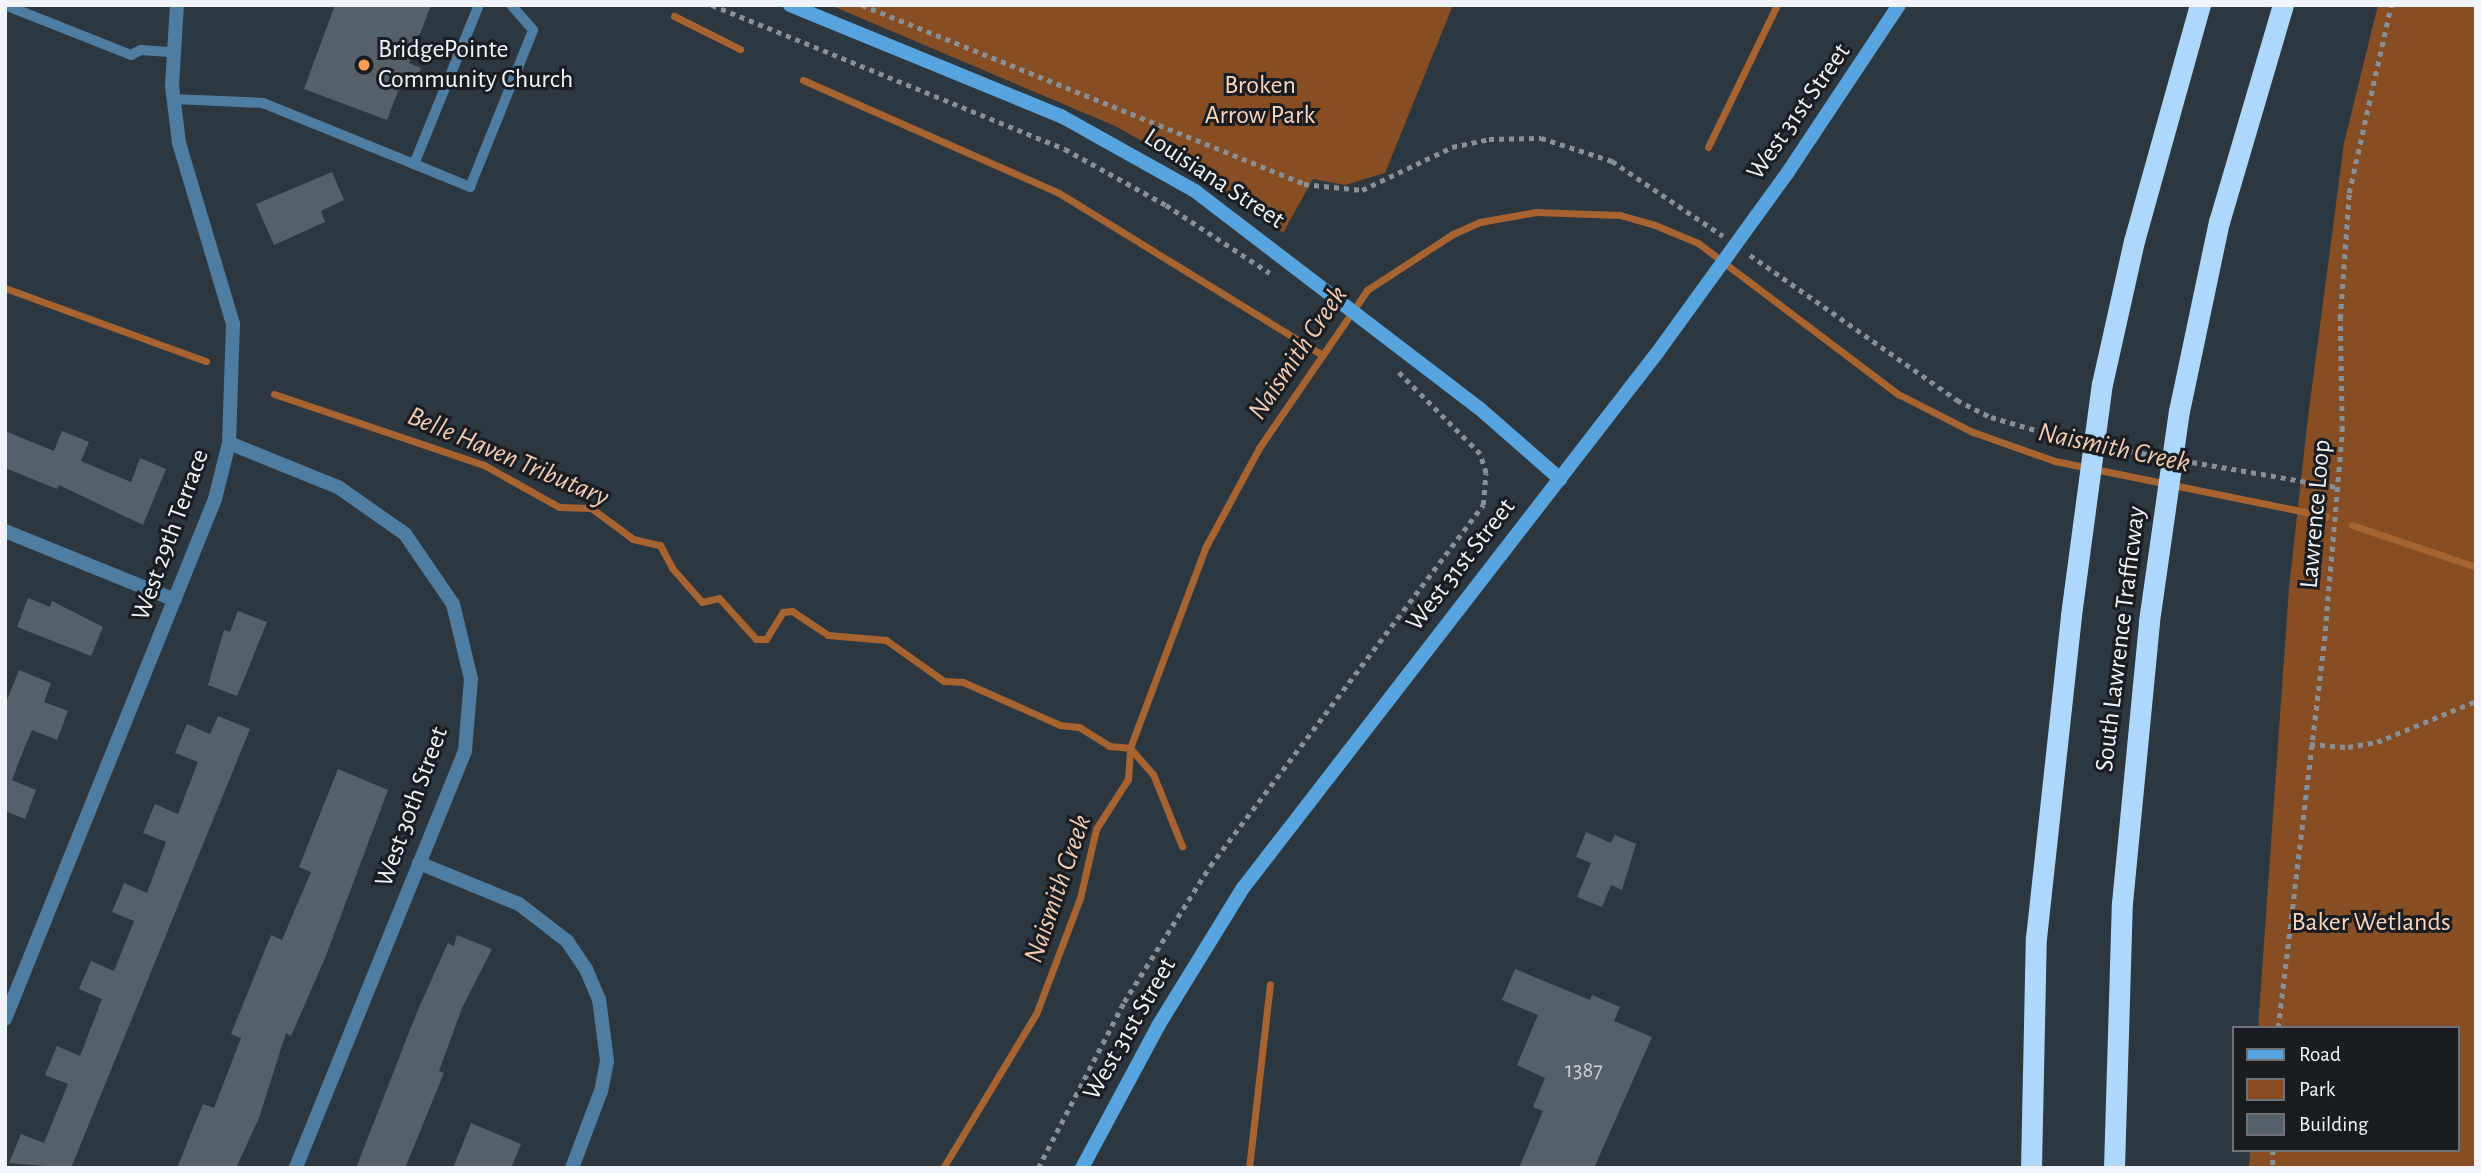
<!DOCTYPE html>
<html>
<head>
<meta charset="utf-8">
<style>
  body { margin:0 }
  #map { position:relative; width:2481px; height:1173px; overflow:hidden; background:#2d373f; font-family:"Alegreya Sans",sans-serif }
  div>[style] { position:absolute }
  .green>* { inset:0; background:#874e24 }
  .stream>* { height:7px; margin:-3.5px; padding:0 3.5px; transform-origin:3.5px; border-radius:3.5px; background:#a76330 }
  .building>* { inset:0; background:#566069 }
  .path>* { height:4.5px; margin-top:-2.25px; transform-origin:0; background:repeating-linear-gradient(90deg,#899198 0 5px,transparent 0 10px) }
  .service>* { height:10px; margin:-5px; padding:0 5px; transform-origin:5px; border-radius:5px; background:#4e7da1 }
  .minor>* { height:14px; margin:-7px; padding:0 7px; transform-origin:7px; border-radius:7px; background:#4e7da1 }
  .secondary>* { height:14px; margin:-7px; padding:0 7px; transform-origin:7px; border-radius:7px; background:#57a4df }
  .motorway>* { height:21px; margin:-10.5px; padding:0 10.5px; transform-origin:10.5px; border-radius:10.5px; background:#add8fc }
  .secondary-bridge>* { height:14px; margin:-7px; padding:0 7px; transform-origin:7px; border-radius:7px; background:#57a4df }
  .motorway-bridge>* { height:21px; margin:-10.5px; padding:0 10.5px; transform-origin:10.5px; border-radius:10.5px; background:#add8fc }
  .dots>* { width:19px; height:19px; translate:-50% -50%; box-sizing:border-box; border:4px solid #191d21; border-radius:50% }
  span { translate:-50% -50%; white-space:nowrap; text-align:center; line-height:1.15; -webkit-text-stroke:6px #191d21; paint-order:stroke }
  .number-label { font-size:23px; color:#c9d0d6 }
  .number-label span { -webkit-text-stroke-width:0 }
  .poi-label { font-size:26px; color:#eff5fa }
  .left { translate:0 -50%; text-align:left }
  .park-label { font-size:26px; color:#fcd5bb }
  .street-label { font-size:26px; color:#eff5fa }
  .water-label { font-size:28px; color:#f2cbb1; font-style:italic }
  .frame { position:absolute; inset:0; border:7px solid #eff5fa; pointer-events:none }
  .legend { position:absolute; left:2232px; top:1026px; width:228px; height:126px; box-sizing:border-box; background:#191d21; border:2px solid #6f7378; margin:0; padding:9px 12px; list-style:none; font-size:21px; color:#eff5fa }
  .legend li { display:flex; align-items:center; gap:14px; height:35px }
  .legend b { width:35px; border:2px solid #6f7378 }
</style>
</head>
<body>
<div id="map">
  <div class="green">
    <i style="clip-path:polygon(830px 5px,1453px 5px,1385px 173px,1345px 185px,1313px 179px,1283px 233px,1185px 165px,1115px 126px)"></i>
    <i style="clip-path:polygon(2378px 5px,2476px 5px,2476px 1168px,2249px 1168px,2250px 1150px,2458px 1150px,2458px 1028px,2258px 1028px,2289px 588px,2308px 417px,2344px 143px)"></i>
  </div>
  <div class="stream">
    <i style="left:674px;top:16px;width:74px;rotate:26.6deg"></i>
    <i style="left:803px;top:80px;width:280px;rotate:23.8deg"></i>
    <i style="left:1059px;top:193px;width:305px;rotate:31.6deg"></i>
    <i style="left:1708px;top:147px;width:158px;rotate:-64.1deg"></i>
    <i style="left:5px;top:288px;width:214px;rotate:20deg"></i>
    <i style="left:274px;top:394px;width:222px;rotate:18.7deg"></i>
    <i style="left:484px;top:465px;width:86px;rotate:29.2deg"></i>
    <i style="left:559px;top:507px;width:32px;rotate:2deg"></i>
    <i style="left:591px;top:508px;width:52px;rotate:36.4deg"></i>
    <i style="left:633px;top:539px;width:28px;rotate:13deg"></i>
    <i style="left:660px;top:545px;width:26px;rotate:62deg"></i>
    <i style="left:672px;top:568px;width:45px;rotate:48.6deg"></i>
    <i style="left:702px;top:602px;width:17px;rotate:-13deg"></i>
    <i style="left:719px;top:598px;width:55px;rotate:47.9deg"></i>
    <i style="left:756px;top:639px;width:10px"></i>
    <i style="left:766px;top:639px;width:32px;rotate:-58deg"></i>
    <i style="left:783px;top:612px;width:9px;rotate:-6deg"></i>
    <i style="left:792px;top:611px;width:43px;rotate:33.7deg"></i>
    <i style="left:828px;top:635px;width:58px;rotate:4.9deg"></i>
    <i style="left:886px;top:640px;width:71px;rotate:35.3deg"></i>
    <i style="left:944px;top:681px;width:19px;rotate:3deg"></i>
    <i style="left:963px;top:682px;width:106px;rotate:23.9deg"></i>
    <i style="left:1060px;top:725px;width:19px;rotate:6deg"></i>
    <i style="left:1079px;top:727px;width:36px;rotate:32deg"></i>
    <i style="left:1109px;top:746px;width:21px;rotate:5deg"></i>
    <i style="left:1130px;top:748px;width:35px;rotate:49deg"></i>
    <i style="left:1153px;top:774px;width:78px;rotate:68.1deg"></i>
    <i style="left:2352px;top:525px;width:131px;rotate:18.7deg"></i>
    <i style="left:943px;top:1168px;width:180px;rotate:-58.9deg"></i>
    <i style="left:1036px;top:1014px;width:124px;rotate:-69.2deg"></i>
    <i style="left:1080px;top:898px;width:71px;rotate:-76.9deg"></i>
    <i style="left:1096px;top:829px;width:59px;rotate:-57.4deg"></i>
    <i style="left:1128px;top:779px;width:31px;rotate:-86deg"></i>
    <i style="left:1130px;top:748px;width:214px;rotate:-69.4deg"></i>
    <i style="left:1205px;top:548px;width:114px;rotate:-61.6deg"></i>
    <i style="left:1259px;top:448px;width:191px;rotate:-55.6deg"></i>
    <i style="left:1367px;top:290px;width:103px;rotate:-33.1deg"></i>
    <i style="left:1453px;top:234px;width:30px;rotate:-24deg"></i>
    <i style="left:1480px;top:222px;width:57px;rotate:-10.1deg"></i>
    <i style="left:1536px;top:212px;width:84px;rotate:2deg"></i>
    <i style="left:1620px;top:215px;width:36px;rotate:16deg"></i>
    <i style="left:1655px;top:225px;width:47px;rotate:22.7deg"></i>
    <i style="left:1698px;top:243px;width:251px;rotate:37.1deg"></i>
    <i style="left:1898px;top:394px;width:84px;rotate:26.9deg"></i>
    <i style="left:1973px;top:432px;width:87px;rotate:19.5deg"></i>
    <i style="left:2055px;top:461px;width:277px;rotate:11.5deg"></i>
    <i style="left:1249px;top:1168px;width:185px;rotate:-83.5deg"></i>
  </div>
  <div class="building">
    <i style="clip-path:polygon(335px 5px,431px 5px,409px 63px,421px 68px,414px 86px,402px 81px,387px 120px,304px 89px)"></i>
    <i style="clip-path:polygon(332px 172px,344px 200px,321px 211px,325px 222px,274px 245px,256px 204px)"></i>
    <i style="clip-path:polygon(5px 431px,54px 451px,62px 431px,89px 442px,81px 461px,131px 482px,140px 458px,166px 469px,143px 525px,59px 485px,57px 489px,5px 468px)"></i>
    <i style="clip-path:polygon(28px 598px,50px 607px,52px 601px,103px 627px,91px 656px,17px 627px)"></i>
    <i style="clip-path:polygon(238px 611px,267px 622px,237px 696px,208px 685px,224px 630px,230px 632px)"></i>
    <i style="clip-path:polygon(19px 670px,51px 683px,44px 702px,68px 711px,57px 740px,32px 730px,25px 746px,12px 780px,36px 790px,25px 819px,5px 811px,5px 705px)"></i>
    <i style="clip-path:polygon(218px 716px,250px 729px,71px 1168px,9px 1163px,21px 1134px,44px 1143px,68px 1084px,45px 1075px,57px 1046px,80px 1056px,102px 999px,79px 989px,91px 961px,114px 971px,134px 921px,112px 912px,124px 883px,147px 893px,166px 842px,143px 833px,155px 804px,178px 814px,198px 762px,175px 753px,187px 724px,210px 734px)"></i>
    <i style="clip-path:polygon(338px 769px,388px 790px,325px 958px,291px 1036px,286px 1033px,259px 1118px,236px 1168px,177px 1168px,203px 1104px,214px 1108px,241px 1038px,231px 1034px,271px 935px,282px 940px,311px 872px,299px 867px)"></i>
    <i style="clip-path:polygon(1586px 832px,1611px 843px,1615px 835px,1636px 844px,1622px 890px,1611px 885px,1602px 907px,1577px 897px,1591px 863px,1576px 857px)"></i>
    <i style="clip-path:polygon(457px 935px,492px 949px,462px 1008px,439px 1071px,444px 1073px,405px 1168px,356px 1168px,417px 1012px,448px 943px,454px 946px)"></i>
    <i style="clip-path:polygon(1515px 969px,1590px 1000px,1592px 995px,1620px 1007px,1614px 1021px,1652px 1037px,1594px 1168px,1519px 1168px,1543px 1111px,1533px 1107px,1545px 1078px,1517px 1065px,1538px 1015px,1502px 1000px)"></i>
    <i style="clip-path:polygon(471px 1123px,521px 1144px,511px 1168px,453px 1168px)"></i>
  </div>
  <div class="path">
    <i style="left:712px;top:5px;width:381px;rotate:22.2deg"></i>
    <i style="left:1065px;top:149px;width:115px;rotate:29deg"></i>
    <i style="left:1166px;top:205px;width:124px;rotate:33.2deg"></i>
    <i style="left:862px;top:5px;width:477px;rotate:22deg"></i>
    <i style="left:1304px;top:184px;width:58px;rotate:5.9deg"></i>
    <i style="left:1362px;top:190px;width:100px;rotate:-25.5deg"></i>
    <i style="left:1452px;top:147px;width:38px;rotate:-12deg"></i>
    <i style="left:1489px;top:139px;width:52px;rotate:-1.1deg"></i>
    <i style="left:1541px;top:138px;width:75px;rotate:17.9deg"></i>
    <i style="left:1612px;top:161px;width:134px;rotate:34deg"></i>
    <i style="left:1750px;top:255px;width:253px;rotate:35deg"></i>
    <i style="left:1957px;top:400px;width:38px;rotate:27deg"></i>
    <i style="left:1991px;top:417px;width:85px;rotate:16.3deg"></i>
    <i style="left:2112px;top:448px;width:41px;rotate:9.9deg"></i>
    <i style="left:2192px;top:462px;width:146px;rotate:9.8deg"></i>
    <i style="left:2310px;top:744px;width:38px;rotate:5deg"></i>
    <i style="left:2348px;top:747px;width:29px;rotate:-10deg"></i>
    <i style="left:2377px;top:742px;width:107px;rotate:-22.5deg"></i>
    <i style="left:2278px;top:1028px;width:400px;rotate:-83.2deg"></i>
    <i style="left:2325px;top:631px;width:201px;rotate:-85.1deg"></i>
    <i style="left:2342px;top:431px;width:112px;rotate:-91deg"></i>
    <i style="left:2340px;top:319px;width:126px;rotate:-85.9deg"></i>
    <i style="left:2349px;top:193px;width:193px;rotate:-77.4deg"></i>
    <i style="left:2273px;top:1150px;width:18px;rotate:90deg"></i>
    <i style="left:1038px;top:1168px;width:187px;rotate:-62.6deg"></i>
    <i style="left:1124px;top:1002px;width:161px;rotate:-57.7deg"></i>
    <i style="left:1210px;top:866px;width:453px;rotate:-52.9deg"></i>
    <i style="left:1483px;top:505px;width:32px;rotate:-85deg"></i>
    <i style="left:1486px;top:473px;width:20px;rotate:-108deg"></i>
    <i style="left:1480px;top:454px;width:116px;rotate:-135deg"></i>
  </div>
  <div class="service">
    <i style="left:5px;top:5px;width:136px;rotate:21.6deg"></i>
    <i style="left:131px;top:55px;width:11px;rotate:-27deg"></i>
    <i style="left:141px;top:50px;width:32px;rotate:4deg"></i>
    <i style="left:173px;top:99px;width:90px;rotate:2.5deg"></i>
    <i style="left:263px;top:103px;width:163px;rotate:22deg"></i>
    <i style="left:414px;top:164px;width:172px;rotate:-67.8deg"></i>
    <i style="left:414px;top:164px;width:61px;rotate:22.3deg"></i>
    <i style="left:470px;top:187px;width:169px;rotate:-68.1deg"></i>
    <i style="left:533px;top:30px;width:33px;rotate:-131deg"></i>
  </div>
  <div class="minor">
    <i style="left:229px;top:443px;width:118px;rotate:22deg"></i>
    <i style="left:338px;top:487px;width:82px;rotate:35deg"></i>
    <i style="left:405px;top:534px;width:85px;rotate:55.6deg"></i>
    <i style="left:453px;top:604px;width:77px;rotate:76.5deg"></i>
    <i style="left:471px;top:679px;width:72px;rotate:94.8deg"></i>
    <i style="left:465px;top:751px;width:450px;rotate:112.1deg"></i>
    <i style="left:5px;top:531px;width:183px;rotate:22.1deg"></i>
    <i style="left:419px;top:863px;width:108px;rotate:22.3deg"></i>
    <i style="left:519px;top:904px;width:61px;rotate:37.6deg"></i>
    <i style="left:567px;top:941px;width:34px;rotate:56deg"></i>
    <i style="left:586px;top:969px;width:33px;rotate:67deg"></i>
    <i style="left:599px;top:999px;width:63px;rotate:82.6deg"></i>
    <i style="left:607px;top:1061px;width:31px;rotate:101deg"></i>
    <i style="left:601px;top:1091px;width:82px;rotate:110.6deg"></i>
    <i style="left:5px;top:1019px;width:561px;rotate:-68.01deg"></i>
    <i style="left:215px;top:499px;width:58px;rotate:-76deg"></i>
    <i style="left:229px;top:443px;width:119px;rotate:-88.1deg"></i>
    <i style="left:233px;top:324px;width:189px;rotate:-106.6deg"></i>
    <i style="left:179px;top:143px;width:57px;rotate:-97deg"></i>
    <i style="left:172px;top:86px;width:81px;rotate:-86.5deg"></i>
  </div>
  <div class="secondary">
    <i style="left:790px;top:5px;width:293px;rotate:22.3deg"></i>
    <i style="left:1061px;top:116px;width:154px;rotate:29.2deg"></i>
    <i style="left:1195px;top:191px;width:357px;rotate:37.4deg"></i>
    <i style="left:1479px;top:408px;width:108px;rotate:41.2deg"></i>
    <i style="left:1788px;top:172px;width:201px;rotate:-56.4deg"></i>
    <i style="left:1082px;top:1168px;width:161px;rotate:-61.8deg"></i>
    <i style="left:1158px;top:1026px;width:162px;rotate:-58.4deg"></i>
    <i style="left:1243px;top:888px;width:676px;rotate:-52.27deg"></i>
  </div>
  <div class="motorway">
    <i style="left:2102px;top:384px;width:147px;rotate:-77.4deg"></i>
    <i style="left:2134px;top:241px;width:245px;rotate:-74.4deg"></i>
    <i style="left:2179px;top:411px;width:193px;rotate:-78.1deg"></i>
    <i style="left:2219px;top:222px;width:226px;rotate:-73.6deg"></i>
    <i style="left:2031px;top:1168px;width:230px;rotate:-88.8deg"></i>
    <i style="left:2036px;top:938px;width:325px;rotate:-83.8deg"></i>
    <i style="left:2114px;top:1168px;width:265px;rotate:-88.3deg"></i>
    <i style="left:2122px;top:903px;width:283px;rotate:-84.5deg"></i>
  </div>
  <div class="secondary-bridge">
    <i style="left:1657px;top:353px;width:223px;rotate:-54.1deg"></i>
  </div>
  <div class="motorway-bridge">
    <i style="left:2071px;top:615px;width:233px;rotate:-82.4deg"></i>
    <i style="left:2149px;top:621px;width:212px;rotate:-81.9deg"></i>
  </div>
  <div class="dots">
    <i style="left:364px;top:65px;background:#fd9c55"></i>
  </div>
  <div class="number-label">
    <span style="left:1584px;top:1071px">1387</span>
  </div>
  <div class="poi-label">
    <span class="left" style="left:378px;top:65px">BridgePointe<br>Community Church</span>
  </div>
  <div class="park-label">
    <span style="left:1260px;top:101px">Broken<br>Arrow Park</span>
    <span style="left:2371px;top:923px">Baker Wetlands</span>
  </div>
  <div class="street-label">
    <span style="left:1799px;top:112px;rotate:-55deg">West 31st Street</span>
    <span style="left:1214px;top:179px;rotate:33deg">Louisiana Street</span>
    <span style="left:2316px;top:514px;rotate:-85deg">Lawrence Loop</span>
    <span style="left:171px;top:535px;rotate:-70deg">West 29th Terrace</span>
    <span style="left:1461px;top:565px;rotate:-52deg">West 31st Street</span>
    <span style="left:2121px;top:639px;rotate:-83deg">South Lawrence Trafficway</span>
    <span style="left:412px;top:807px;rotate:-70deg">West 30th Street</span>
    <span style="left:1130px;top:1029px;rotate:-60deg">West 31st Street</span>
  </div>
  <div class="water-label">
    <span style="left:1298px;top:353px;rotate:-56deg">Naismith Creek</span>
    <span style="left:2114px;top:448px;rotate:12deg">Naismith Creek</span>
    <span style="left:508px;top:457px;rotate:23deg">Belle Haven Tributary</span>
    <span style="left:1058px;top:889px;rotate:-71deg">Naismith Creek</span>
  </div>
  <div class="frame"></div>
  <ul class="legend">
  <li><b style="height:9px;background:#57a4df"></b>Road</li>
  <li><b style="height:19px;background:#874e24"></b>Park</li>
  <li><b style="height:19px;background:#566069"></b>Building</li>
  </ul>
</div>
</body>
</html>
